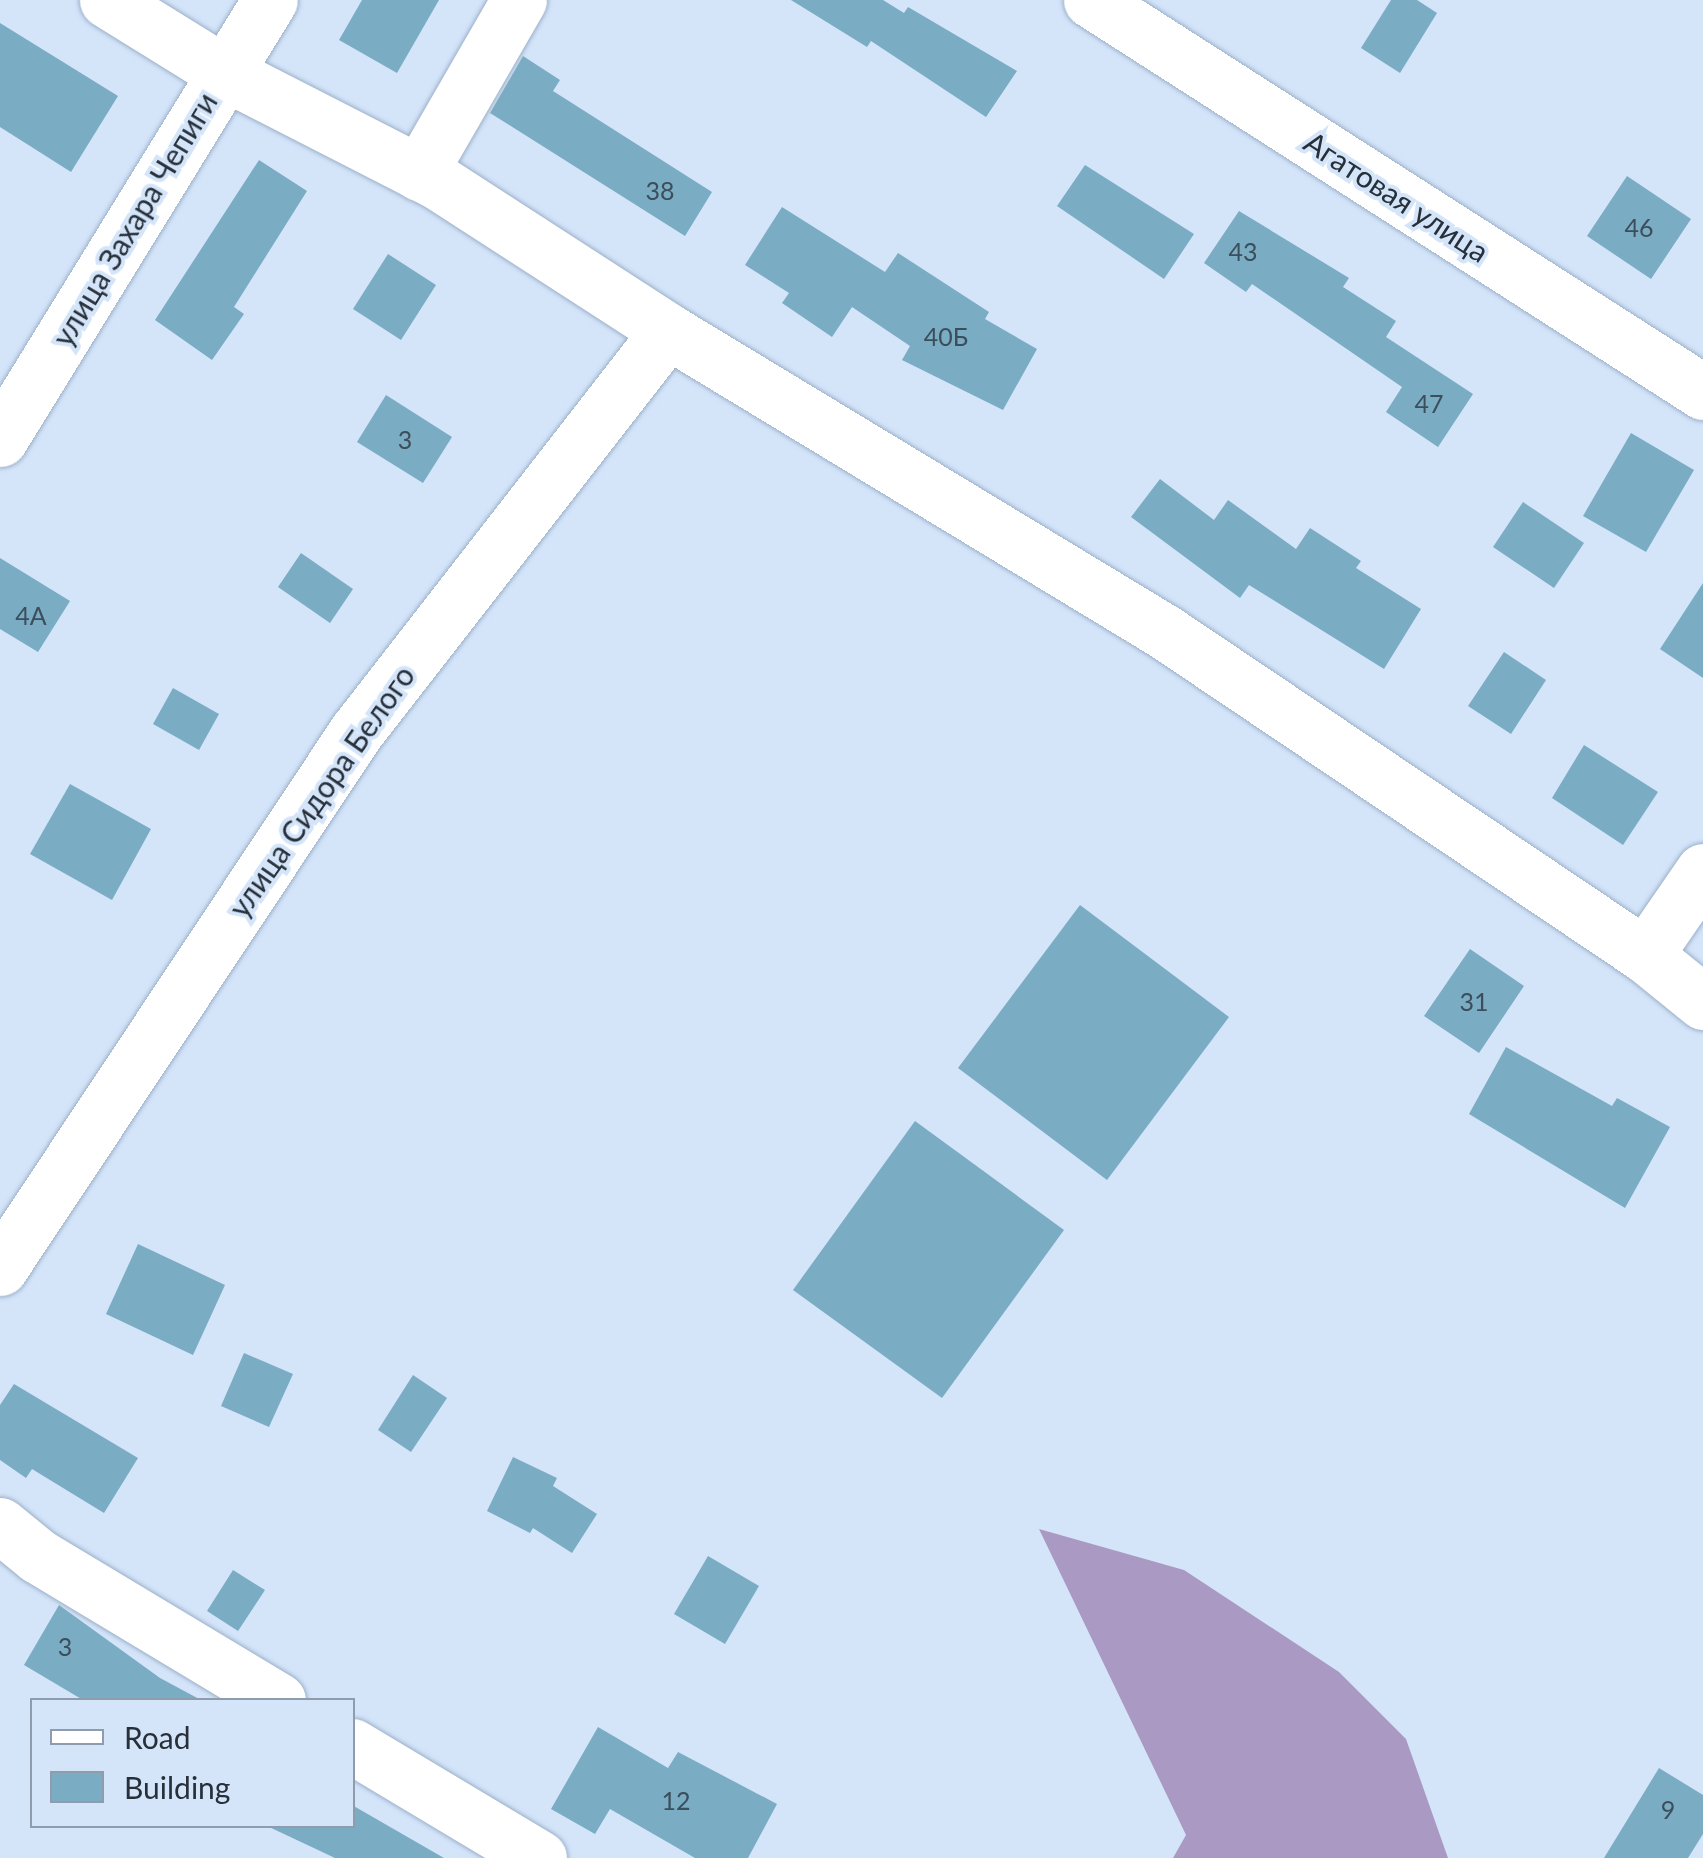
<!DOCTYPE html>
<html>
<head>
<meta charset="utf-8">
<style>
  body { margin:0 }
  #map { position:relative; width:1703px; height:1858px; overflow:hidden; background:#d4e5fa; font-family:Lato,sans-serif }
  div>[style] { position:absolute }
  .forest>* { inset:0; background:#aa9ac3 }
  .building>* { inset:0; background:#7aacc3 }
  .roads { filter:drop-shadow(0 0 2px #9bb0c8) drop-shadow(0 0 2px #9bb0c8) }
  .minor>* { height:55px; margin:-27.5px; padding:0 27.5px; transform-origin:27.5px; border-radius:27.5px; background:#fff }
  span { translate:-50% -50%; white-space:nowrap; text-align:center; line-height:1.15; -webkit-text-stroke:8px #d4e5fa; paint-order:stroke }
  .number-label { font-size:25px; color:#3c4e5c }
  .number-label span { -webkit-text-stroke-width:0 }
  .street-label { font-size:30px; color:#272f39 }
  .legend { position:absolute; left:30px; top:1698px; width:325px; height:130px; box-sizing:border-box; background:#d4e5fa; border:2px solid #8f9cad; margin:0; padding:12px 18px; list-style:none; font-size:30px; color:#272f39 }
  .legend li { display:flex; align-items:center; gap:20px; height:50px }
  .legend b { width:50px; border:2px solid #8f9cad }
</style>
</head>
<body>
<div id="map">
  <div class="forest">
    <i style="clip-path:polygon(1039px 1529px,1184px 1570px,1339px 1672px,1406px 1739px,1448px 1858px,1173px 1858px,1186px 1835px)"></i>
  </div>
  <div class="building">
    <i style="clip-path:polygon(362px 0,439px 0,397px 73px,339px 40px)"></i>
    <i style="clip-path:polygon(791px 0,883px 0,904px 13px,908px 7px,1017px 71px,986px 117px,871px 41px,867px 47px)"></i>
    <i style="clip-path:polygon(1391px 0,1417px 0,1437px 13px,1400px 73px,1361px 48px)"></i>
    <i style="clip-path:polygon(0 23px,118px 96px,71px 172px,0 127px)"></i>
    <i style="clip-path:polygon(523px 56px,560px 80px,553px 91px,712px 192px,685px 236px,490px 113px)"></i>
    <i style="clip-path:polygon(259px 160px,307px 191px,234px 307px,244px 314px,212px 360px,155px 320px)"></i>
    <i style="clip-path:polygon(1085px 165px,1194px 234px,1164px 279px,1057px 206px)"></i>
    <i style="clip-path:polygon(1627px 176px,1691px 219px,1651px 279px,1587px 236px)"></i>
    <i style="clip-path:polygon(782px 207px,885px 272px,898px 253px,989px 312px,985px 319px,1037px 349px,1003px 410px,902px 360px,910px 346px,852px 307px,832px 337px,782px 303px,789px 293px,745px 265px)"></i>
    <i style="clip-path:polygon(1239px 211px,1349px 278px,1343px 287px,1396px 321px,1386px 337px,1473px 394px,1438px 447px,1386px 412px,1402px 387px,1252px 284px,1246px 292px,1204px 263px)"></i>
    <i style="clip-path:polygon(388px 254px,436px 285px,401px 340px,353px 309px)"></i>
    <i style="clip-path:polygon(386px 395px,452px 437px,423px 483px,357px 442px)"></i>
    <i style="clip-path:polygon(1631px 433px,1694px 470px,1646px 552px,1583px 516px)"></i>
    <i style="clip-path:polygon(1160px 479px,1214px 520px,1228px 500px,1296px 549px,1310px 528px,1361px 561px,1356px 568px,1421px 609px,1384px 669px,1249px 585px,1240px 598px,1131px 517px)"></i>
    <i style="clip-path:polygon(1523px 502px,1584px 543px,1554px 588px,1493px 547px)"></i>
    <i style="clip-path:polygon(301px 553px,353px 589px,330px 623px,278px 587px)"></i>
    <i style="clip-path:polygon(0 558px,70px 601px,38px 652px,0 629px)"></i>
    <i style="clip-path:polygon(1703px 583px,1703px 678px,1660px 649px)"></i>
    <i style="clip-path:polygon(1504px 652px,1546px 680px,1511px 734px,1468px 706px)"></i>
    <i style="clip-path:polygon(173px 688px,219px 714px,199px 750px,153px 724px)"></i>
    <i style="clip-path:polygon(1584px 745px,1658px 792px,1623px 845px,1552px 798px)"></i>
    <i style="clip-path:polygon(70px 784px,151px 829px,112px 900px,30px 854px)"></i>
    <i style="clip-path:polygon(1080px 905px,1229px 1017px,1107px 1180px,958px 1068px)"></i>
    <i style="clip-path:polygon(1470px 949px,1524px 986px,1479px 1053px,1424px 1016px)"></i>
    <i style="clip-path:polygon(1506px 1047px,1612px 1106px,1617px 1098px,1670px 1127px,1625px 1208px,1469px 1114px)"></i>
    <i style="clip-path:polygon(915px 1121px,1064px 1230px,942px 1398px,793px 1290px)"></i>
    <i style="clip-path:polygon(138px 1244px,225px 1285px,193px 1355px,106px 1314px)"></i>
    <i style="clip-path:polygon(244px 1353px,293px 1374px,269px 1427px,221px 1406px)"></i>
    <i style="clip-path:polygon(413px 1375px,447px 1398px,411px 1452px,378px 1430px)"></i>
    <i style="clip-path:polygon(14px 1384px,138px 1458px,104px 1513px,32px 1469px,26px 1478px,0 1460px,0 1405px)"></i>
    <i style="clip-path:polygon(513px 1457px,557px 1478px,553px 1486px,597px 1514px,572px 1553px,533px 1528px,530px 1533px,487px 1511px)"></i>
    <i style="clip-path:polygon(708px 1556px,759px 1586px,725px 1644px,674px 1614px)"></i>
    <i style="clip-path:polygon(233px 1570px,265px 1590px,238px 1631px,207px 1611px)"></i>
    <i style="clip-path:polygon(59px 1605px,160px 1678px,201px 1700px,83px 1700px,24px 1665px)"></i>
    <i style="clip-path:polygon(598px 1727px,668px 1768px,678px 1752px,777px 1804px,748px 1858px,695px 1858px,610px 1809px,595px 1834px,551px 1809px)"></i>
    <i style="clip-path:polygon(1659px 1768px,1703px 1795px,1703px 1834px,1688px 1858px,1604px 1858px)"></i>
    <i style="clip-path:polygon(352px 1805px,444px 1858px,335px 1858px,267px 1826px,352px 1826px)"></i>
  </div>
  <div class="roads">
    <div class="minor">
      <i style="left:107px;top:0;width:137px;rotate:31.8deg"></i>
      <i style="left:223px;top:72px;width:242px;rotate:27.1deg"></i>
      <i style="left:438px;top:182px;width:274px;rotate:32.9deg"></i>
      <i style="left:668px;top:331px;width:581px;rotate:31.2deg"></i>
      <i style="left:1165px;top:632px;width:579px;rotate:33.94deg"></i>
      <i style="left:1645px;top:955px;width:75px;rotate:39deg"></i>
      <i style="left:1091px;top:0;width:727px;rotate:32.64deg"></i>
      <i style="left:419px;top:173px;width:200px;rotate:-60deg"></i>
      <i style="left:0;top:439px;width:515px;rotate:-58.41deg"></i>
      <i style="left:1645px;top:955px;width:102px;rotate:-55.4deg"></i>
      <i style="left:0;top:1268px;width:643px;rotate:-56.41deg"></i>
      <i style="left:356px;top:732px;width:508px;rotate:-52.12deg"></i>
      <i style="left:0;top:1525px;width:49px;rotate:39.2deg"></i>
      <i style="left:38px;top:1556px;width:280px;rotate:31deg"></i>
      <i style="left:352px;top:1746px;width:218px;rotate:30.9deg"></i>
    </div>
  </div>
  <div class="number-label">
    <span style="left:660px;top:190px">38</span>
    <span style="left:1639px;top:227px">46</span>
    <span style="left:1243px;top:251px">43</span>
    <span style="left:946px;top:336px">40Б</span>
    <span style="left:1429px;top:403px">47</span>
    <span style="left:405px;top:439px">3</span>
    <span style="left:31px;top:615px">4А</span>
    <span style="left:1474px;top:1001px">31</span>
    <span style="left:65px;top:1646px">3</span>
    <span style="left:676px;top:1800px">12</span>
    <span style="left:1668px;top:1809px">9</span>
  </div>
  <div class="street-label">
    <span style="left:1397px;top:196px;rotate:33deg">Агатовая улица</span>
    <span style="left:134px;top:219px;rotate:-59deg">улица Захара Чепиги</span>
    <span style="left:321px;top:791px;rotate:-55deg">улица Сидора Белого</span>
  </div>
  <ul class="legend">
  <li><b style="height:12px;background:#fff"></b>Road</li>
  <li><b style="height:28px;background:#7aacc3"></b>Building</li>
  </ul>
</div>
</body>
</html>
